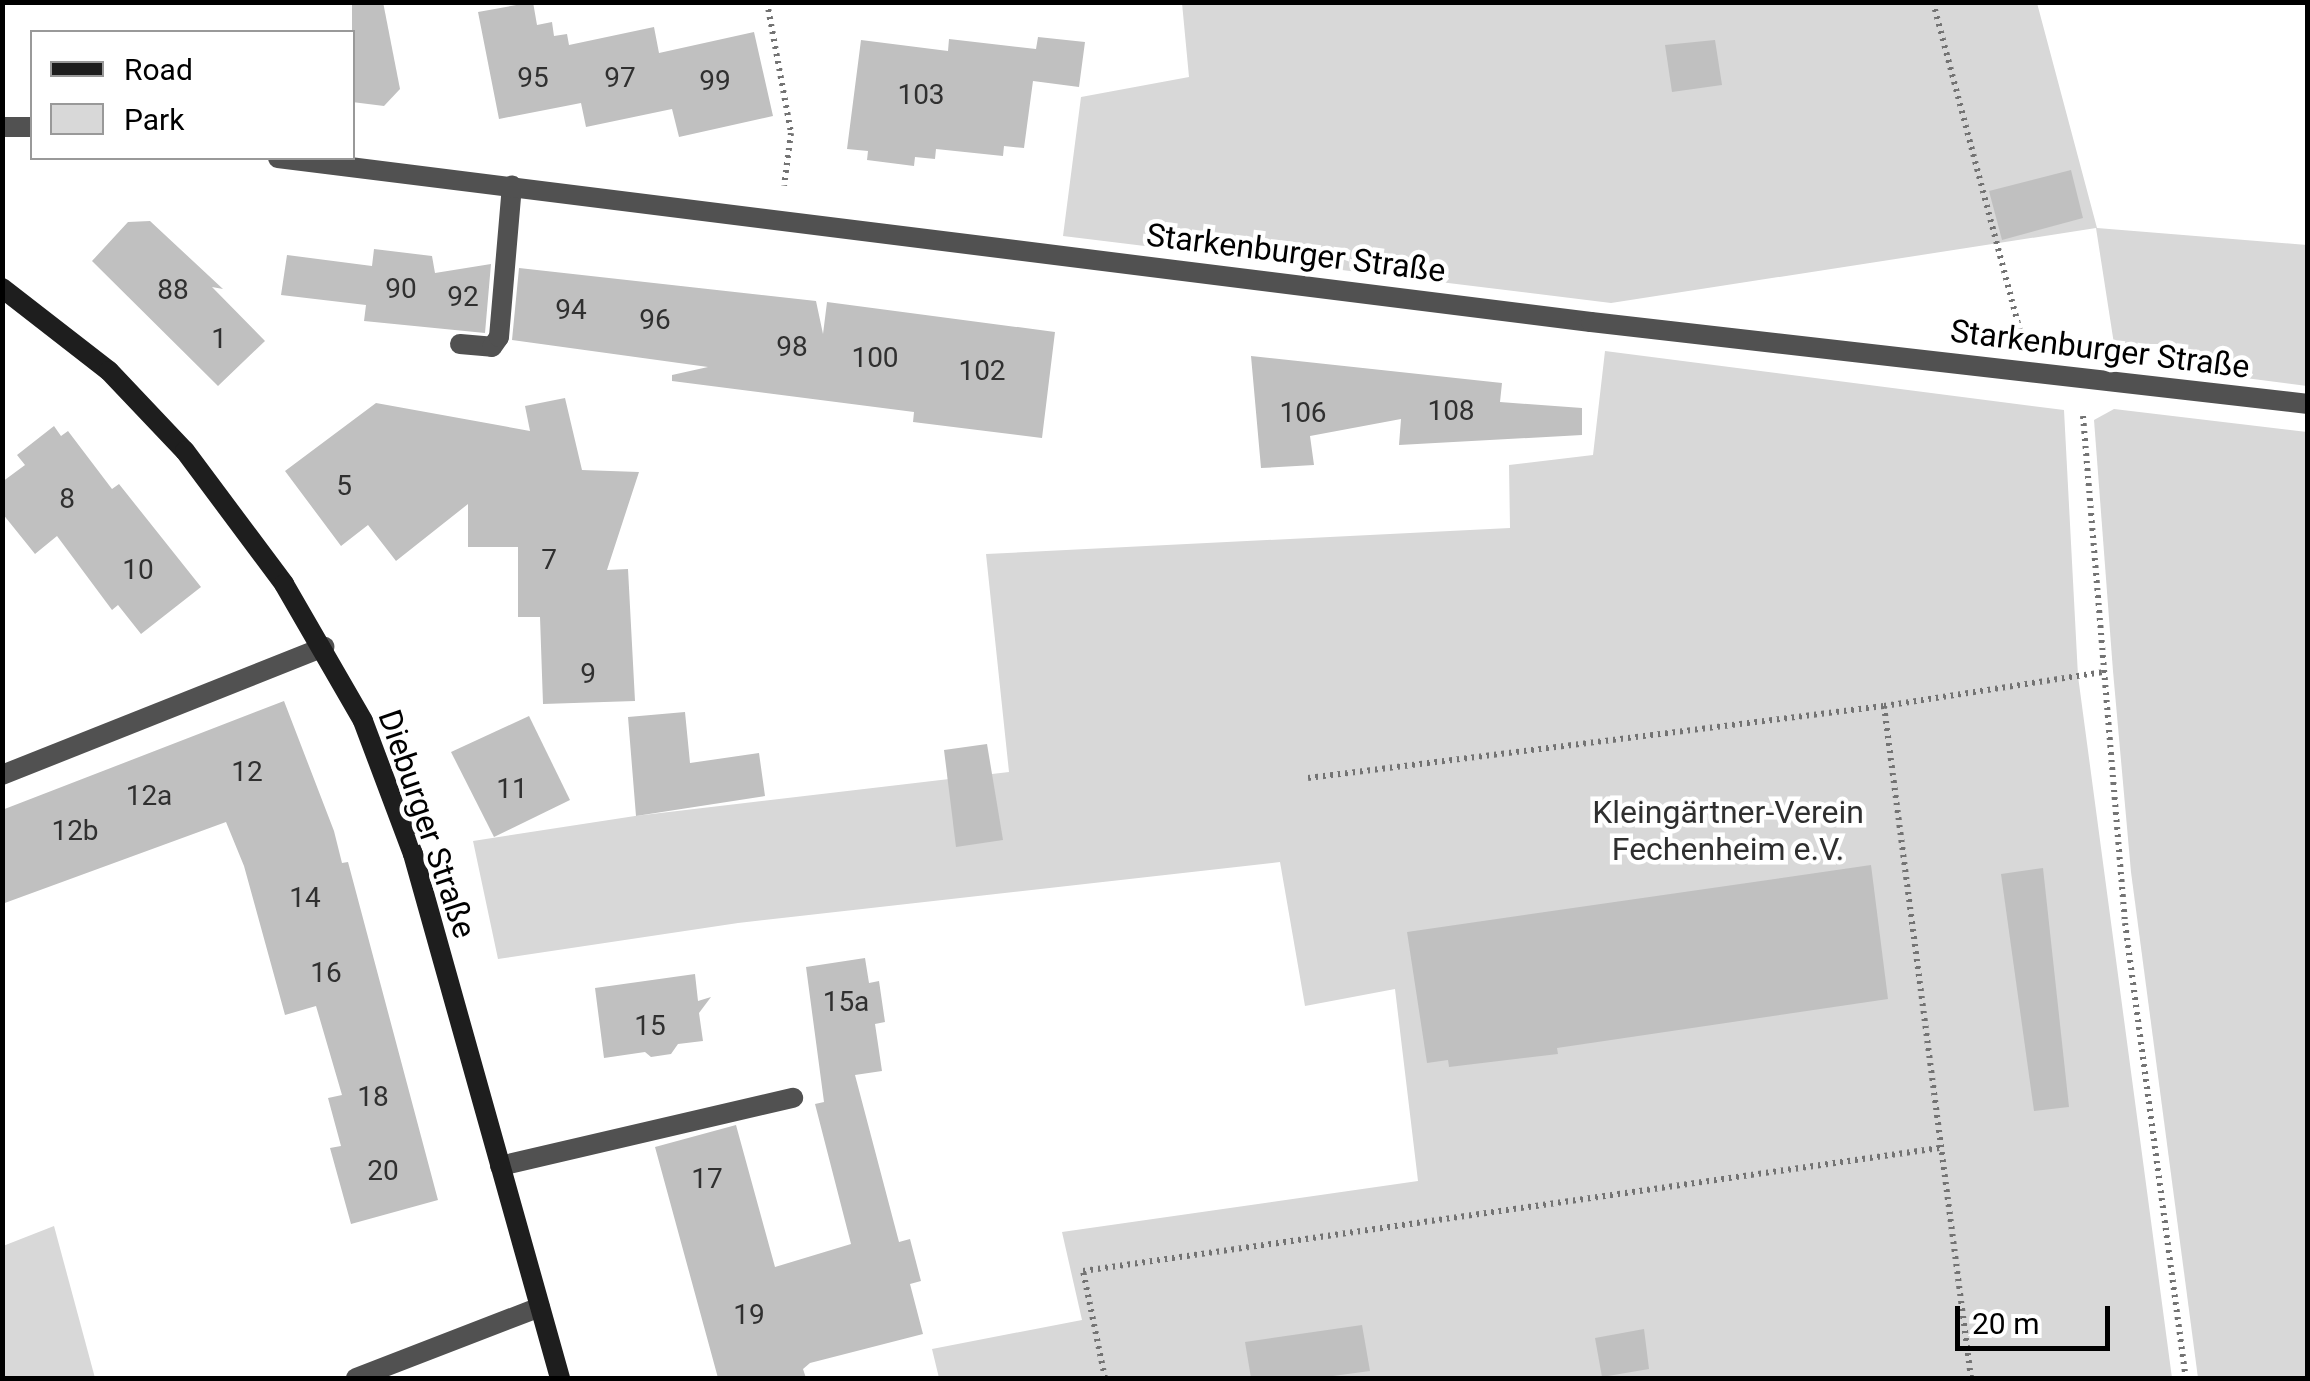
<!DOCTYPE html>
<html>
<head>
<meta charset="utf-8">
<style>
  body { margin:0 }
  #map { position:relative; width:2310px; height:1381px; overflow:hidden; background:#fff; font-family:Roboto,sans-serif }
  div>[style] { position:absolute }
  .green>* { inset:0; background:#d8d8d8 }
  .building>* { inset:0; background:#c0c0c0 }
  .path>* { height:6px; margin-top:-3px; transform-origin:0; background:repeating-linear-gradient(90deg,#737373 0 2.5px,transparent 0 7.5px) }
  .lane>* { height:20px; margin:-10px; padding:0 10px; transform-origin:10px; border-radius:10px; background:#515151 }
  .street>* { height:20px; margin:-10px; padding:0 10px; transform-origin:10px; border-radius:10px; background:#515151 }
  .secondary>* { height:20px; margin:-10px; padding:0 10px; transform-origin:10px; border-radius:10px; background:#1e1e1e }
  span { translate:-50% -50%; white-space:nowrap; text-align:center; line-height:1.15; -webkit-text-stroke:9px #fff; paint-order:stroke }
  .number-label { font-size:28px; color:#303030 }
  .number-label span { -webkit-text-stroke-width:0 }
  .street-label { font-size:32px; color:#000 }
  .park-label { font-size:32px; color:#2f2f2f }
  .frame { position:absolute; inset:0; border:5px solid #000; pointer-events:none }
  .legend { position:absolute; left:30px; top:30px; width:325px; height:130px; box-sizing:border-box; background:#fff; border:2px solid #999; margin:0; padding:12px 18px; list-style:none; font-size:30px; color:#000 }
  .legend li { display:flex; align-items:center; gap:20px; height:50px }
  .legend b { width:50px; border:2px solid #999 }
  .scale { position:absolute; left:1955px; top:1306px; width:155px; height:45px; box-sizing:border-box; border:5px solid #000; border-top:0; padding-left:12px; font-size:30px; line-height:35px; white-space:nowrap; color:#000; -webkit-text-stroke:8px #fff; paint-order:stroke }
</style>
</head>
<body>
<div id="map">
  <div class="green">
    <i style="clip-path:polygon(1182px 3px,2037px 3px,2097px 228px,2307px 245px,2307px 386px,2160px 367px,2162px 344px,2114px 344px,2096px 228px,1611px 303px,1063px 236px,1081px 97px,1189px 77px)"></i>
    <i style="clip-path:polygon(1605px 351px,2064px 410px,2078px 676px,2172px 1378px,939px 1378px,932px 1349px,1082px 1320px,1062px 1232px,1418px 1181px,1395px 989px,1305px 1006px,1280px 862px,738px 923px,498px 959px,473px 841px,635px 816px,1009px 772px,986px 554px,1510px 528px,1509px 465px,1593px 455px)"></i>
    <i style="clip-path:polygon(2114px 409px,2307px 432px,2307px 1378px,2198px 1378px,2131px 872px,2113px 671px,2094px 420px)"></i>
    <i style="clip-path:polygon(54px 1226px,95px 1378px,3px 1378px,3px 1246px)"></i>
  </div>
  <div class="building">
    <i style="clip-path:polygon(352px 2px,383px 2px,400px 89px,384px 106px,352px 102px)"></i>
    <i style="clip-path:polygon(533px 2px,537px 25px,552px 22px,554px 36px,567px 34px,569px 45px,654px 27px,659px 53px,754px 32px,773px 116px,679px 137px,672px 109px,586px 127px,581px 103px,499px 119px,478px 12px)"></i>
    <i style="clip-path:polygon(1038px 37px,1085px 42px,1079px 87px,1033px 81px,1024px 148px,1004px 146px,1003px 156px,936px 149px,935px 159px,915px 157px,914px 166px,867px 160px,868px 151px,847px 149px,861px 40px,948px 51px,949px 39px,1036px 49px)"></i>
    <i style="clip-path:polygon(1715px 40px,1722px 85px,1672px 92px,1665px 45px)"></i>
    <i style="clip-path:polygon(2071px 170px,2083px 218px,2002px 240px,1989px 191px)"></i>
    <i style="clip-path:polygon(150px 221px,223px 289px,212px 287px,265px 341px,218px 386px,92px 261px,128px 222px)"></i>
    <i style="clip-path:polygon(374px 249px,432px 256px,435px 273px,491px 264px,485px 333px,364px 321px,366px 305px,281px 295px,287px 255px,372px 266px)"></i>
    <i style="clip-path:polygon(519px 268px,816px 301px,823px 334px,827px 302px,1055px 332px,1042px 438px,913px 422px,914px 412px,672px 381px,672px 375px,708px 367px,512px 340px)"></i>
    <i style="clip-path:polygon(1251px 356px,1502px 383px,1500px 402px,1582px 408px,1582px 435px,1399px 445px,1401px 419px,1310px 436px,1314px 465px,1261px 468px)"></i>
    <i style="clip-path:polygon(565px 398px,582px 470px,639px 472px,607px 570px,628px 569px,635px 701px,543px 704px,540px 617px,518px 617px,518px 547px,468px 547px,468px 504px,396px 561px,368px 525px,341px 546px,285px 471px,376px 403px,530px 431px,525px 406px)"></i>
    <i style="clip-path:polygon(54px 426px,61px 436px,68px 431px,112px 489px,119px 484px,201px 587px,141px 634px,118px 605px,112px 610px,57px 536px,35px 554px,2px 513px,2px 482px,25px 465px,17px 455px)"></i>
    <i style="clip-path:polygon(284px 701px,334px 831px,342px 863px,348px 862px,438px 1200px,351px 1224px,330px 1148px,341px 1146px,328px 1098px,342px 1095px,316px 1006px,285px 1015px,244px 866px,226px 822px,2px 904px,2px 810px)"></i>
    <i style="clip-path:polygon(685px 712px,690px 763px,759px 753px,765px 796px,636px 816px,628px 717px)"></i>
    <i style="clip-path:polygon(529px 716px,570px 800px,494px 837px,451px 752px)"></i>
    <i style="clip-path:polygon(987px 744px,1003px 840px,956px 847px,944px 750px)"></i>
    <i style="clip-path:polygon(1871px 865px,1888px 999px,1557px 1048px,1558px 1054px,1449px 1067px,1448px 1060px,1427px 1063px,1407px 932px)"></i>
    <i style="clip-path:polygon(2043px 868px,2069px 1107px,2034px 1111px,2001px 874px)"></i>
    <i style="clip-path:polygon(865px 958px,869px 983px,879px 981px,885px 1022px,875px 1024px,882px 1071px,855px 1075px,899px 1242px,910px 1239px,921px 1281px,910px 1284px,923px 1334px,810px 1363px,803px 1369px,806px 1378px,718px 1378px,655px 1147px,736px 1125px,775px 1267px,851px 1244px,815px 1104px,824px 1102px,806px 967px)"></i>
    <i style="clip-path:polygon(695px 974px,698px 1001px,711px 997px,699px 1013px,703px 1041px,678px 1044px,671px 1054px,651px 1057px,645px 1052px,604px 1058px,595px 988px)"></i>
    <i style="clip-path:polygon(1362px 1325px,1370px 1371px,1318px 1378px,1251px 1378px,1245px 1342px)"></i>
    <i style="clip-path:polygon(1644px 1329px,1649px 1369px,1602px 1377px,1595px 1338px)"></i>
  </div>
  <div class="path">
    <i style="left:767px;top:2px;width:133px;rotate:79.6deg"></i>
    <i style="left:791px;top:133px;width:53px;rotate:97.5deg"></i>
    <i style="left:1933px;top:2px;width:344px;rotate:75.2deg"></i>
    <i style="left:2083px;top:416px;width:509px;rotate:85.26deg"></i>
    <i style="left:2125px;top:923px;width:459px;rotate:82.4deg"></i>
    <i style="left:1884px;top:706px;width:678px;rotate:82.62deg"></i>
    <i style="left:1308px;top:778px;width:580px;rotate:-7.13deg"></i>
    <i style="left:1884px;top:706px;width:223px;rotate:-8.8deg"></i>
    <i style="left:1105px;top:1378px;width:109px;rotate:-101.6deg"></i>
    <i style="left:1083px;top:1271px;width:865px;rotate:-8.18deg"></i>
  </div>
  <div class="lane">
    <i style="left:460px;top:344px;width:32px;rotate:5deg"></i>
    <i style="left:492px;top:347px;width:12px;rotate:-55deg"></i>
    <i style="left:499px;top:337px;width:152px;rotate:-85.1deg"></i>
    <i style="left:2px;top:775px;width:347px;rotate:-21.7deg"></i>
    <i style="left:500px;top:1166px;width:301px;rotate:-13.1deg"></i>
    <i style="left:356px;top:1378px;width:197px;rotate:-21.1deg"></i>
  </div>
  <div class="street">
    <i style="left:2px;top:127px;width:30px"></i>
    <i style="left:278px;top:158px;width:1323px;rotate:7.12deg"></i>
    <i style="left:1591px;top:322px;width:722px;rotate:6.52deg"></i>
  </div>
  <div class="secondary">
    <i style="left:2px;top:288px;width:135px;rotate:37.8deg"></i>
    <i style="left:109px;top:371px;width:110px;rotate:46.5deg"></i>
    <i style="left:185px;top:451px;width:166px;rotate:53.3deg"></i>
    <i style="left:284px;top:584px;width:158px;rotate:60deg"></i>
    <i style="left:363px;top:721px;width:142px;rotate:69.4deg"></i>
    <i style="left:413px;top:854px;width:544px;rotate:74.33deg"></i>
  </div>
  <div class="number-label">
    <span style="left:533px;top:78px">95</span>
    <span style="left:620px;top:78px">97</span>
    <span style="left:715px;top:81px">99</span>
    <span style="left:921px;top:95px">103</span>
    <span style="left:401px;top:289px">90</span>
    <span style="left:173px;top:290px">88</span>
    <span style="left:463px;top:297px">92</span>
    <span style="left:571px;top:310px">94</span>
    <span style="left:655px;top:320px">96</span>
    <span style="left:219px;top:339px">1</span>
    <span style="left:792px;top:347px">98</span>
    <span style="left:875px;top:358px">100</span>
    <span style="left:982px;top:371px">102</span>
    <span style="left:1451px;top:411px">108</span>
    <span style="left:1303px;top:413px">106</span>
    <span style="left:344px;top:486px">5</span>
    <span style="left:67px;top:499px">8</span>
    <span style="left:549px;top:560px">7</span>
    <span style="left:138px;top:570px">10</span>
    <span style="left:588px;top:674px">9</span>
    <span style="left:247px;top:772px">12</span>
    <span style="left:512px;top:789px">11</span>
    <span style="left:149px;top:796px">12a</span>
    <span style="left:75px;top:831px">12b</span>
    <span style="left:305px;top:898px">14</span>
    <span style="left:326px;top:973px">16</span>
    <span style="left:846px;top:1002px">15a</span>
    <span style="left:650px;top:1026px">15</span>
    <span style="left:373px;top:1097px">18</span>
    <span style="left:383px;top:1171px">20</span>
    <span style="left:707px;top:1179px">17</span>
    <span style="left:749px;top:1315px">19</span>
  </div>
  <div class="street-label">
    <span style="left:1296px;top:253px;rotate:7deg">Starkenburger Straße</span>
    <span style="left:2100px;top:349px;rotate:7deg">Starkenburger Straße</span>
    <span style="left:427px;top:824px;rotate:71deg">Dieburger Straße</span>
  </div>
  <div class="park-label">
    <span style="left:1728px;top:831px">Kleingärtner-Verein<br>Fechenheim e.V.</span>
  </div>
  <div class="frame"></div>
  <ul class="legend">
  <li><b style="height:12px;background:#1e1e1e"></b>Road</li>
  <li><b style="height:28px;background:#d8d8d8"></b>Park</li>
  </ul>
  <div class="scale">20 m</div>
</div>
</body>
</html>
